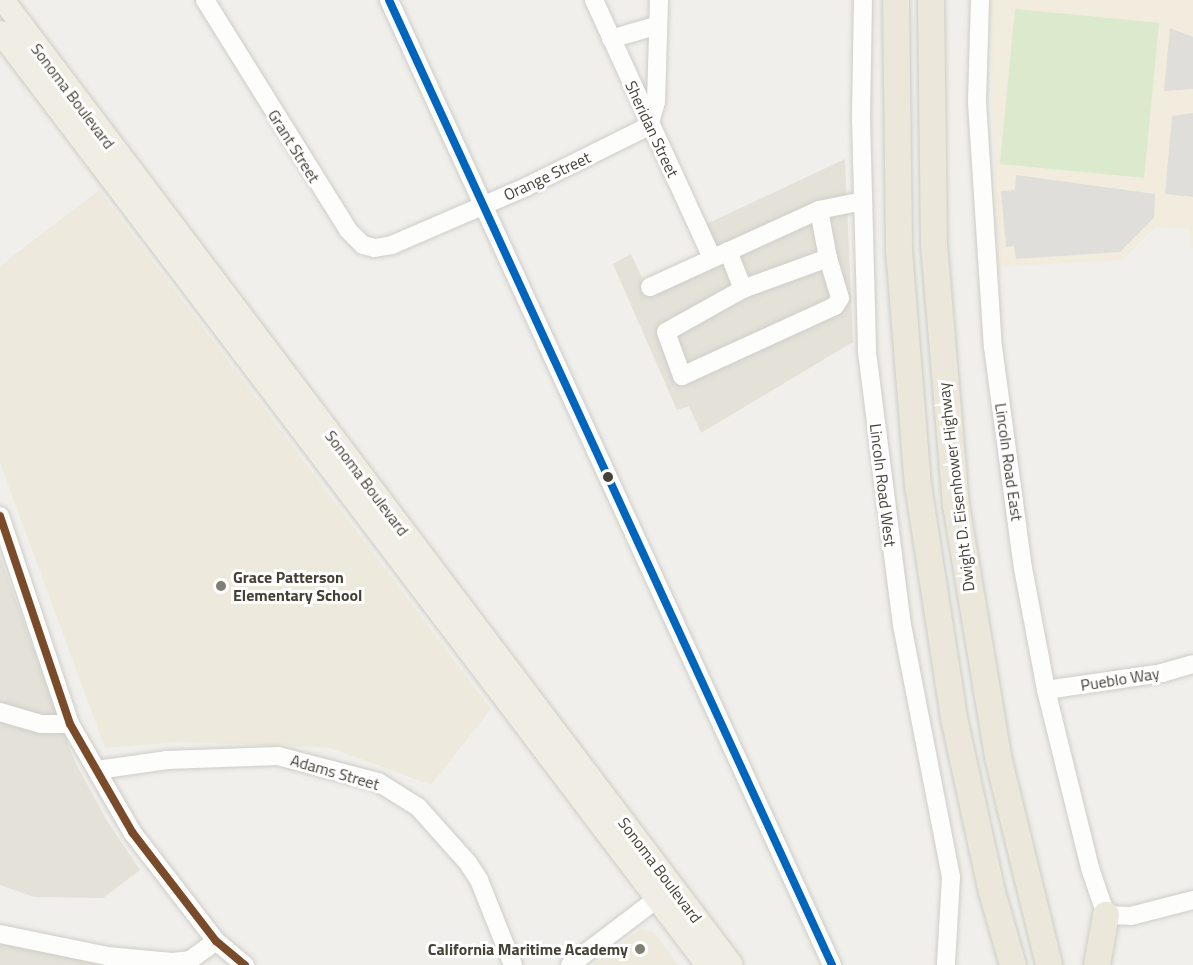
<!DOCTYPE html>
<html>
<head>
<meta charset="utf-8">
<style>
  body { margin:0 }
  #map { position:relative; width:1193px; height:965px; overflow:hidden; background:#f0efeb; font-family:"Titillium Web",sans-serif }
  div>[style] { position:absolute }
  .residential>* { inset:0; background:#e3e1d8 }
  .commercial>* { inset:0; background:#f2ecde }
  .education>* { inset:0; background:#edeadd }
  .green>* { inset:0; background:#dbe9cc }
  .parking>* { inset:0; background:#dfdeda }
  .roads { filter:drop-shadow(0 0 2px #cecdc8) drop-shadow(0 0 2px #cecdc8) }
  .minor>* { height:18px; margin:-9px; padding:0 9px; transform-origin:9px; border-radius:9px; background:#fdfdfc }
  .major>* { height:22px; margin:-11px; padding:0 11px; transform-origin:11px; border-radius:11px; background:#f0eee4 }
  .highway>* { height:26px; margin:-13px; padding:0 13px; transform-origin:13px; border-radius:13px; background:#ebe7da }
  .bus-1>* { height:8px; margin:-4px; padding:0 4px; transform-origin:4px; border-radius:4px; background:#0065bd }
  .bus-2>* { height:8px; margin:-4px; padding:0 4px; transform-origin:4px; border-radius:4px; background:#7a4b2a }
  .dots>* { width:16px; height:16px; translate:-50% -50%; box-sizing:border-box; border:3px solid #fff; border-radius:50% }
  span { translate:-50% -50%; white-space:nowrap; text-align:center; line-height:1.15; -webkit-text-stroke:6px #fff; paint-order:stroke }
  .street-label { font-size:16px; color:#454137 }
  .poi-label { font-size:16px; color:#454137; font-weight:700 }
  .left { translate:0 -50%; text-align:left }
  .right { translate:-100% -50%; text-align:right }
</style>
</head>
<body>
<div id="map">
  <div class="residential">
    <i style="clip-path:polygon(845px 159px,853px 342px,701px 433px,689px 406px,677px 410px,613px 264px,631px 254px,643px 280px,712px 249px,702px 226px)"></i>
    <i style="clip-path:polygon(0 556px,74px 760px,107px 821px,140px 870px,103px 898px,34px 897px,0 885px)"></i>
    <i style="clip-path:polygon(0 943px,110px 965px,0 965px)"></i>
  </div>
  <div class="commercial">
    <i style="clip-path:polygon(990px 0,1193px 0,1193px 248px,1189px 246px,1190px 229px,1155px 227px,1123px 260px,998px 267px)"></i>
  </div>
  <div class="education">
    <i style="clip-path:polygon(99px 190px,491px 709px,431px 785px,331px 748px,180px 742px,105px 748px,0 463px,0 266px)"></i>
    <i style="clip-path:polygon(640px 929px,654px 932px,678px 965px,593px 965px)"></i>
  </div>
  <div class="green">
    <i style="clip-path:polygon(1015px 9px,1159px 23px,1144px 178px,1000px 164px)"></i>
  </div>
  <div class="parking">
    <i style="clip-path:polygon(1170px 28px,1193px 37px,1193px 89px,1164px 91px)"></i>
    <i style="clip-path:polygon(1193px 113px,1193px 197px,1165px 194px,1172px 116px)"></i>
    <i style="clip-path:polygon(1016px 175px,1155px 194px,1154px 218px,1120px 252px,1016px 259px,1014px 246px,1006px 247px,1001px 191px,1015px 190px)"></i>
  </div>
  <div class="roads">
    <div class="minor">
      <i style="left:205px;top:0;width:271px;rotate:58.1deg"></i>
      <i style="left:348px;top:230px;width:21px;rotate:45deg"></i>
      <i style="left:363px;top:245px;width:12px;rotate:14deg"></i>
      <i style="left:375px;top:248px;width:17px;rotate:-10deg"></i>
      <i style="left:392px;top:245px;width:146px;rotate:-23.4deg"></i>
      <i style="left:526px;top:187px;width:137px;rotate:-26.4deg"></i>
      <i style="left:649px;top:126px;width:25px;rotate:-74deg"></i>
      <i style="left:656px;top:102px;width:102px;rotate:-88.3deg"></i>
      <i style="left:389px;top:0;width:1062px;rotate:65.34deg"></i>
      <i style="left:594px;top:0;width:284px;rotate:65.4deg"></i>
      <i style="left:863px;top:0;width:119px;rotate:91deg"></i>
      <i style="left:861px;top:119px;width:233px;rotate:88.5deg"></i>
      <i style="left:867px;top:352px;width:275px;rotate:82.7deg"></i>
      <i style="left:902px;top:625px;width:257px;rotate:79deg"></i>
      <i style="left:951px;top:877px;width:88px;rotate:93.3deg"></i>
      <i style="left:980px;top:0;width:102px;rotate:91.7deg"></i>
      <i style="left:977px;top:102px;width:246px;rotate:86.3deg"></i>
      <i style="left:993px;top:347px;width:223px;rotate:82.3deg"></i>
      <i style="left:1023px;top:568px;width:124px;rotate:79.3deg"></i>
      <i style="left:1046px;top:690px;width:183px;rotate:76.1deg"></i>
      <i style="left:1090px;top:868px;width:50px;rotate:71.2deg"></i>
      <i style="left:1106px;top:915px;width:25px;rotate:2deg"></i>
      <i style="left:1131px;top:916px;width:64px;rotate:-14.5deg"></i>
      <i style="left:611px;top:39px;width:49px;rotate:-16.6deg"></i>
      <i style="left:819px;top:210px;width:49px;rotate:79.4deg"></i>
      <i style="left:828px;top:258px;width:90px;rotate:160deg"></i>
      <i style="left:743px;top:289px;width:88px;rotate:150.8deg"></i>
      <i style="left:666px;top:332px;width:47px;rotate:70deg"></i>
      <i style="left:682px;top:376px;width:168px;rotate:-24.6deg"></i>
      <i style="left:835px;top:306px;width:9px;rotate:-58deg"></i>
      <i style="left:840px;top:298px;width:42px;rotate:-106.7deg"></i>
      <i style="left:728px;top:251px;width:41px;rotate:68.5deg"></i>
      <i style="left:650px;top:287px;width:186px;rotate:-24.5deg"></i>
      <i style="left:819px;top:210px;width:45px;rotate:-11.6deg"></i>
      <i style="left:0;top:516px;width:219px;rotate:71.4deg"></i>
      <i style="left:70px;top:724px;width:125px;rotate:60.1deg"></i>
      <i style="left:132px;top:832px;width:138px;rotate:52.4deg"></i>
      <i style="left:216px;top:941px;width:38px;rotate:40deg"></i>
      <i style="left:1046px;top:690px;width:117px;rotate:-8.3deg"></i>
      <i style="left:1162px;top:673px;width:32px;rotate:-16deg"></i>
      <i style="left:0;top:712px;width:43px;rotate:16.3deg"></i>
      <i style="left:41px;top:724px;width:29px"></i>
      <i style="left:97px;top:770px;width:71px;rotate:-8.1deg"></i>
      <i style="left:167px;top:760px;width:111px;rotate:-2.1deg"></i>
      <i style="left:278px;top:756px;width:103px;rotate:14.6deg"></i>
      <i style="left:378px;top:782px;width:47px;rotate:32deg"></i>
      <i style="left:418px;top:807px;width:75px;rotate:48.2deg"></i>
      <i style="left:468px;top:863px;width:20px;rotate:57deg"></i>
      <i style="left:479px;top:880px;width:92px;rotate:68.2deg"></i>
      <i style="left:0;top:934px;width:109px;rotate:11.6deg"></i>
      <i style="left:107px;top:956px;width:65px;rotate:5.3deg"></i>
      <i style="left:172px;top:962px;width:18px;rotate:-6deg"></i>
      <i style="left:190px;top:960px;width:32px;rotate:-36deg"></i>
      <i style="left:570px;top:965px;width:122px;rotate:-37.3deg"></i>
    </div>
    <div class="major">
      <i style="left:3px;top:0;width:1209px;rotate:52.93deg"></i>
      <i style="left:0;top:32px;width:1171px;rotate:52.85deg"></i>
    </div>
    <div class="highway">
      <i style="left:896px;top:0;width:250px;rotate:89.3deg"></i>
      <i style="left:899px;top:250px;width:236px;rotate:85.4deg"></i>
      <i style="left:918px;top:485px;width:236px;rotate:81.2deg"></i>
      <i style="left:954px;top:718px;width:178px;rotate:77.7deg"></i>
      <i style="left:992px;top:892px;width:76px;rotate:74deg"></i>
      <i style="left:931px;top:0;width:244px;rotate:89.3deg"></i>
      <i style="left:934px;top:244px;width:262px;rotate:85.2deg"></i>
      <i style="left:956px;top:505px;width:255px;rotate:80.5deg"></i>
      <i style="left:998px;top:757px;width:214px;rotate:76.2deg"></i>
      <i style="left:1097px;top:965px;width:51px;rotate:-79.8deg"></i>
    </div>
  </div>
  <div class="bus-1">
    <i style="left:389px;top:0;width:1062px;rotate:65.34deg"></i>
  </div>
  <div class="bus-2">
    <i style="left:0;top:516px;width:219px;rotate:71.4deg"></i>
    <i style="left:70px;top:724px;width:125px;rotate:60.1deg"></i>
    <i style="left:132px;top:832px;width:138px;rotate:52.4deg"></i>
    <i style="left:216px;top:941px;width:38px;rotate:40deg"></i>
  </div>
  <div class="dots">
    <i style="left:608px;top:477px;background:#454137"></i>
    <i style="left:221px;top:586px;background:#817e76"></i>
    <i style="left:640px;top:949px;background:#817e76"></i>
  </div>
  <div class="street-label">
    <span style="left:73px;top:96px;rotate:53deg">Sonoma Boulevard</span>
    <span style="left:652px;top:129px;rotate:65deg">Sheridan Street</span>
    <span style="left:294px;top:146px;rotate:58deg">Grant Street</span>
    <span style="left:547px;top:176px;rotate:-25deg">Orange Street</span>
    <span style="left:1009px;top:462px;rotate:82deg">Lincoln Road East</span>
    <span style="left:367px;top:483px;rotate:53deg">Sonoma Boulevard</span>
    <span style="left:883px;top:485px;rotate:83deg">Lincoln Road West</span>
    <span style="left:956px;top:487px;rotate:-97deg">Dwight D. Eisenhower Highway</span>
    <span style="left:1120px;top:679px;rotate:-9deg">Pueblo Way</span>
    <span style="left:335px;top:772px;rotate:16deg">Adams Street</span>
    <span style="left:660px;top:870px;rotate:53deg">Sonoma Boulevard</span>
  </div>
  <div class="poi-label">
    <span class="left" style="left:233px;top:586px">Grace Patterson<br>Elementary School</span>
    <span class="right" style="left:628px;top:949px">California Maritime Academy</span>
  </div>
</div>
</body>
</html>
